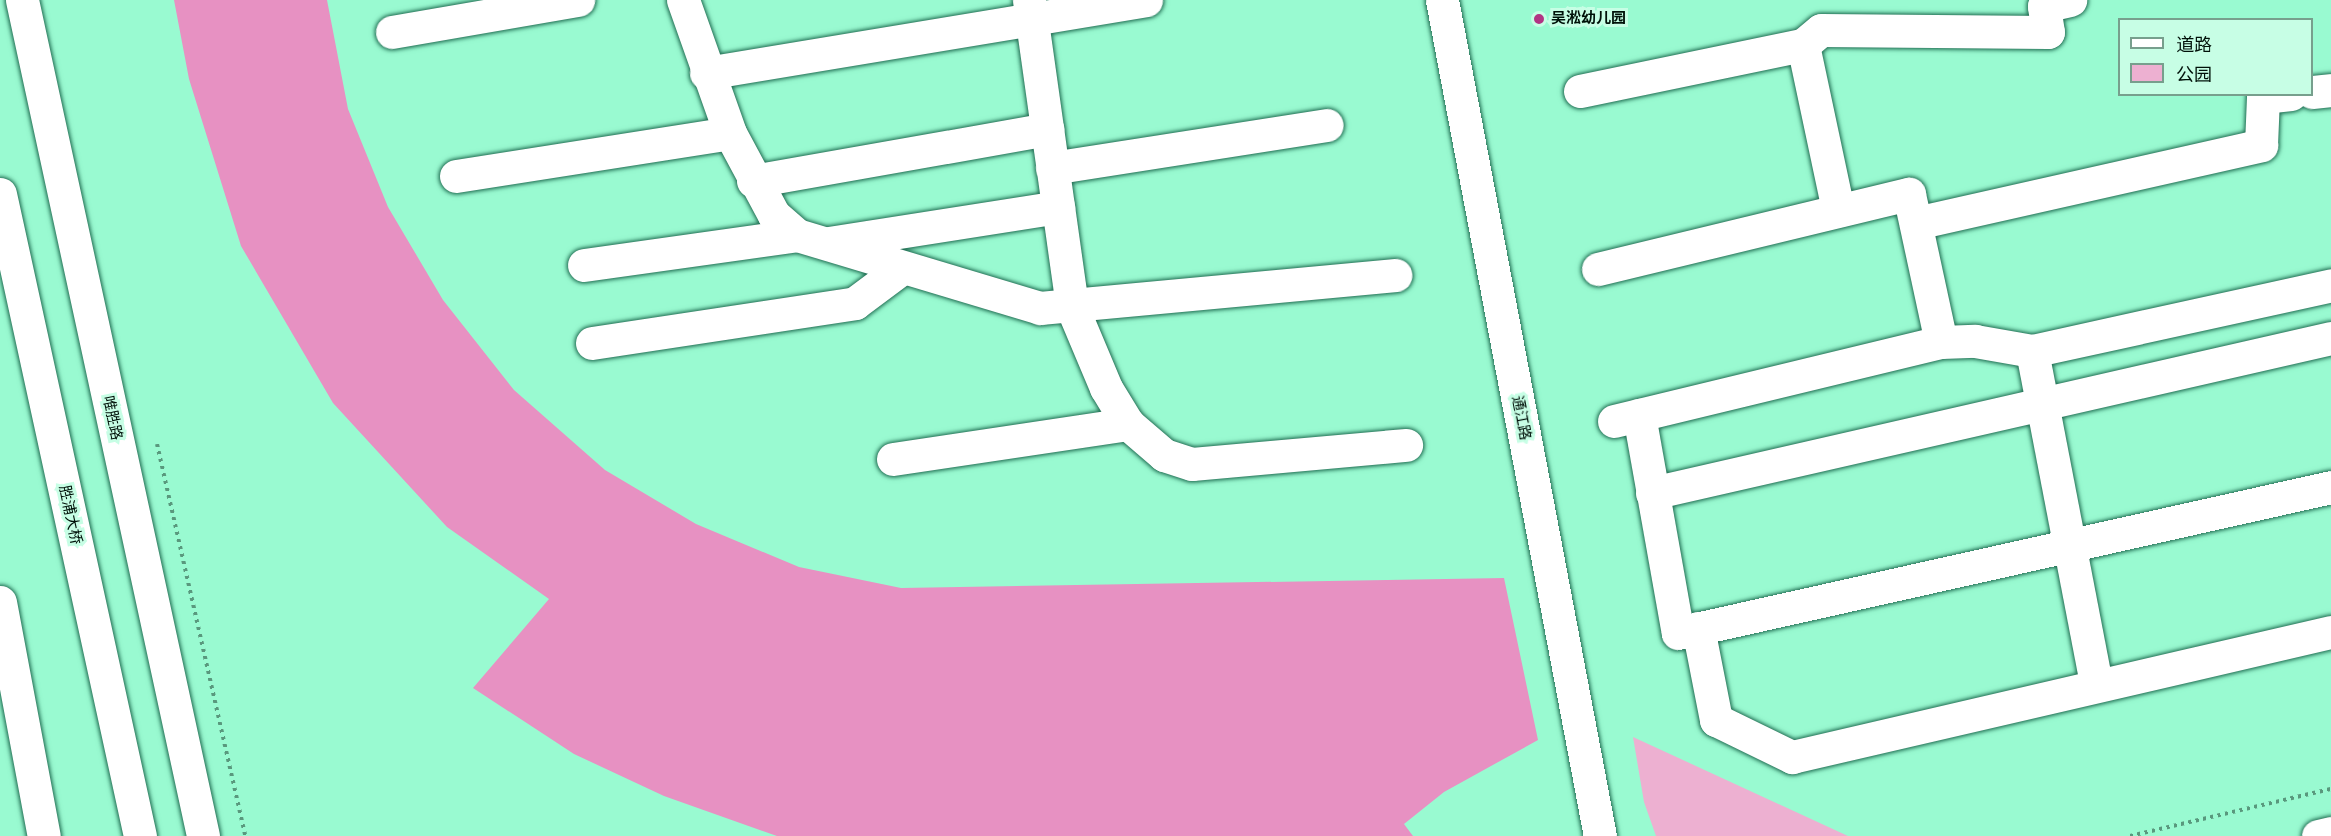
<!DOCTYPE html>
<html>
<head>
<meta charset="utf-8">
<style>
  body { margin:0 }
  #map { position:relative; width:2331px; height:836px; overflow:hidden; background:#99fad1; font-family:Raleway,"Noto Sans SC",sans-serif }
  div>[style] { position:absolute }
  .green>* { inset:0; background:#edb0d1 }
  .forest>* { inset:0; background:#e791c2 }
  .path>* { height:4px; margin-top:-2px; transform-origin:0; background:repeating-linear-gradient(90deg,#59987d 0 3px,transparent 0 7.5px) }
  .roads { filter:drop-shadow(0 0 2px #216e53) drop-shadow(0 0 2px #216e53) }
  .minor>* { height:33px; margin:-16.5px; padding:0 16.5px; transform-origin:16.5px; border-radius:16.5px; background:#fff }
  .major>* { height:33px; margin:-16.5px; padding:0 16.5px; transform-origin:16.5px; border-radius:16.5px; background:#fff }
  .dots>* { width:16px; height:16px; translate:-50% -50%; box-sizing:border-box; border:3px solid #c7fee5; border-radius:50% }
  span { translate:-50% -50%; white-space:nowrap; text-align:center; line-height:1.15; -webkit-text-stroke:6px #c7fee5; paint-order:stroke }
  .poi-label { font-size:15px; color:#001109; font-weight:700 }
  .left { translate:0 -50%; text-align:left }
  .street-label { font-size:15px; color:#001109 }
  .legend { position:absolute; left:2118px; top:18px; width:195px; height:78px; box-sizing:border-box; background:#c7fee5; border:2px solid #779f8d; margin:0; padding:8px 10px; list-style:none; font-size:18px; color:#001109 }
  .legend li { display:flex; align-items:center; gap:12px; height:30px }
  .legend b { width:30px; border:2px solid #779f8d }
</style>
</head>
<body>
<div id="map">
  <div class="green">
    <i style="clip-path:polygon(1633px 737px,1848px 836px,1656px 836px,1644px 802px)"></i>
  </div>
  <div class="forest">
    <i style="clip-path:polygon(174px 0,327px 0,348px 109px,388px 207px,443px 300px,514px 390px,605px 470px,696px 524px,799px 567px,901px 588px,1504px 578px,1538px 740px,1444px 792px,1404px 824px,1413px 836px,777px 836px,664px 796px,574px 754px,473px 688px,549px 599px,447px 527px,333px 403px,241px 246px,189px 79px)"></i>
  </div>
  <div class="path">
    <i style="left:157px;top:444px;width:402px;rotate:77.3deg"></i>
    <i style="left:2130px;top:836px;width:206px;rotate:-13.2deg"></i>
  </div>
  <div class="roads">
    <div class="minor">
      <i style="left:683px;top:0;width:141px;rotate:70.5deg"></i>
      <i style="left:730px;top:133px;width:93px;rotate:61.8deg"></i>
      <i style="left:774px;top:215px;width:30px;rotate:41deg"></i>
      <i style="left:797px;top:235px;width:254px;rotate:16.7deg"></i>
      <i style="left:1040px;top:308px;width:357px;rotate:-5.3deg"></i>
      <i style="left:1029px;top:0;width:310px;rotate:82deg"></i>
      <i style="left:1072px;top:307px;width:88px;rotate:67.2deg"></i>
      <i style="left:1106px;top:388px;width:42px;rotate:58.6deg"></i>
      <i style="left:1128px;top:424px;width:48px;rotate:40.7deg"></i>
      <i style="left:1164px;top:455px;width:29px;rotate:18deg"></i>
      <i style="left:1192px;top:464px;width:215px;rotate:-5.1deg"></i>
      <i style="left:1442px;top:0;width:851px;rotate:79.3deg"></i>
      <i style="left:392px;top:32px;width:189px;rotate:-9.8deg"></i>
      <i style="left:1803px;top:45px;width:169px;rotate:78deg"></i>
      <i style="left:706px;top:73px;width:446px;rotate:-9.4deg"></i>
      <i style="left:1580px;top:91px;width:228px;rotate:-11.7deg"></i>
      <i style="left:1803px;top:45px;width:23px;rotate:-40deg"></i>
      <i style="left:1821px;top:30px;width:227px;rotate:0.5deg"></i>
      <i style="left:2048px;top:32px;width:26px;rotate:-99deg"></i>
      <i style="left:2044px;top:6px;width:27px;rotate:-13deg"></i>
      <i style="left:2312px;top:92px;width:19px;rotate:-6deg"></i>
      <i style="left:1052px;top:168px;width:278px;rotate:-8.9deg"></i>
      <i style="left:456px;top:176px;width:277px;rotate:-8.9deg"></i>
      <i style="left:753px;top:181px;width:299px;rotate:-10deg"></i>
      <i style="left:1916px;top:223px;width:354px;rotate:-12.7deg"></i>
      <i style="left:2261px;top:145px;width:48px;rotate:-87.6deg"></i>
      <i style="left:2263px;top:97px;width:28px;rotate:-6deg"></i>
      <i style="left:829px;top:243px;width:232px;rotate:-8.9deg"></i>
      <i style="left:584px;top:265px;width:215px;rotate:-8deg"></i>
      <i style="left:1598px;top:269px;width:320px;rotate:-13.6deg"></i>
      <i style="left:1909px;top:194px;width:151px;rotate:77.8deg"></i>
      <i style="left:592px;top:343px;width:266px;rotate:-8.6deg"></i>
      <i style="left:855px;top:303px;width:59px;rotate:-36.7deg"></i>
      <i style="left:2032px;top:351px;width:338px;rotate:79.1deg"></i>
      <i style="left:1639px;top:415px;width:221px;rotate:79.9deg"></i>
      <i style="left:1678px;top:633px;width:669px;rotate:-12.6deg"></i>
      <i style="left:1614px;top:421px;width:336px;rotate:-13.6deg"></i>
      <i style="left:1941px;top:342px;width:34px;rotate:-2deg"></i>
      <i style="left:1975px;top:341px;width:58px;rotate:10deg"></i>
      <i style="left:2032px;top:351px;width:306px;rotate:-12.4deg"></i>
      <i style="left:893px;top:459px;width:238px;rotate:-8.5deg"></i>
      <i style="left:1652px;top:493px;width:696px;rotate:-12.86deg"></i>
      <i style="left:1698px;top:628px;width:94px;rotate:78.9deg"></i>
      <i style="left:1716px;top:720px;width:85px;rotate:26deg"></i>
      <i style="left:1792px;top:757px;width:553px;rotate:-13.06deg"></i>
    </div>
    <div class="major">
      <i style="left:22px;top:0;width:855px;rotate:77.78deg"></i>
      <i style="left:0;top:194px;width:657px;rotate:77.7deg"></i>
      <i style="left:0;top:602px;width:238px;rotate:79.4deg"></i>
      <i style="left:2318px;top:836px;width:13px;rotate:-13deg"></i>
    </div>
  </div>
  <div class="dots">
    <i style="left:1539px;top:19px;background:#b13484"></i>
  </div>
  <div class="poi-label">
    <span class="left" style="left:1551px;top:19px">吴淞幼儿园</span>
  </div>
  <div class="street-label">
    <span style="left:112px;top:418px;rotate:78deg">唯胜路</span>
    <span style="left:1521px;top:418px;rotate:79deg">通江路</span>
    <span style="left:70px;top:515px;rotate:78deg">胜浦大桥</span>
  </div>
  <ul class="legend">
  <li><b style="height:8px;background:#fff"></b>道路</li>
  <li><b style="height:16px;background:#edb0d1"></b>公园</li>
  </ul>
</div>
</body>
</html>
